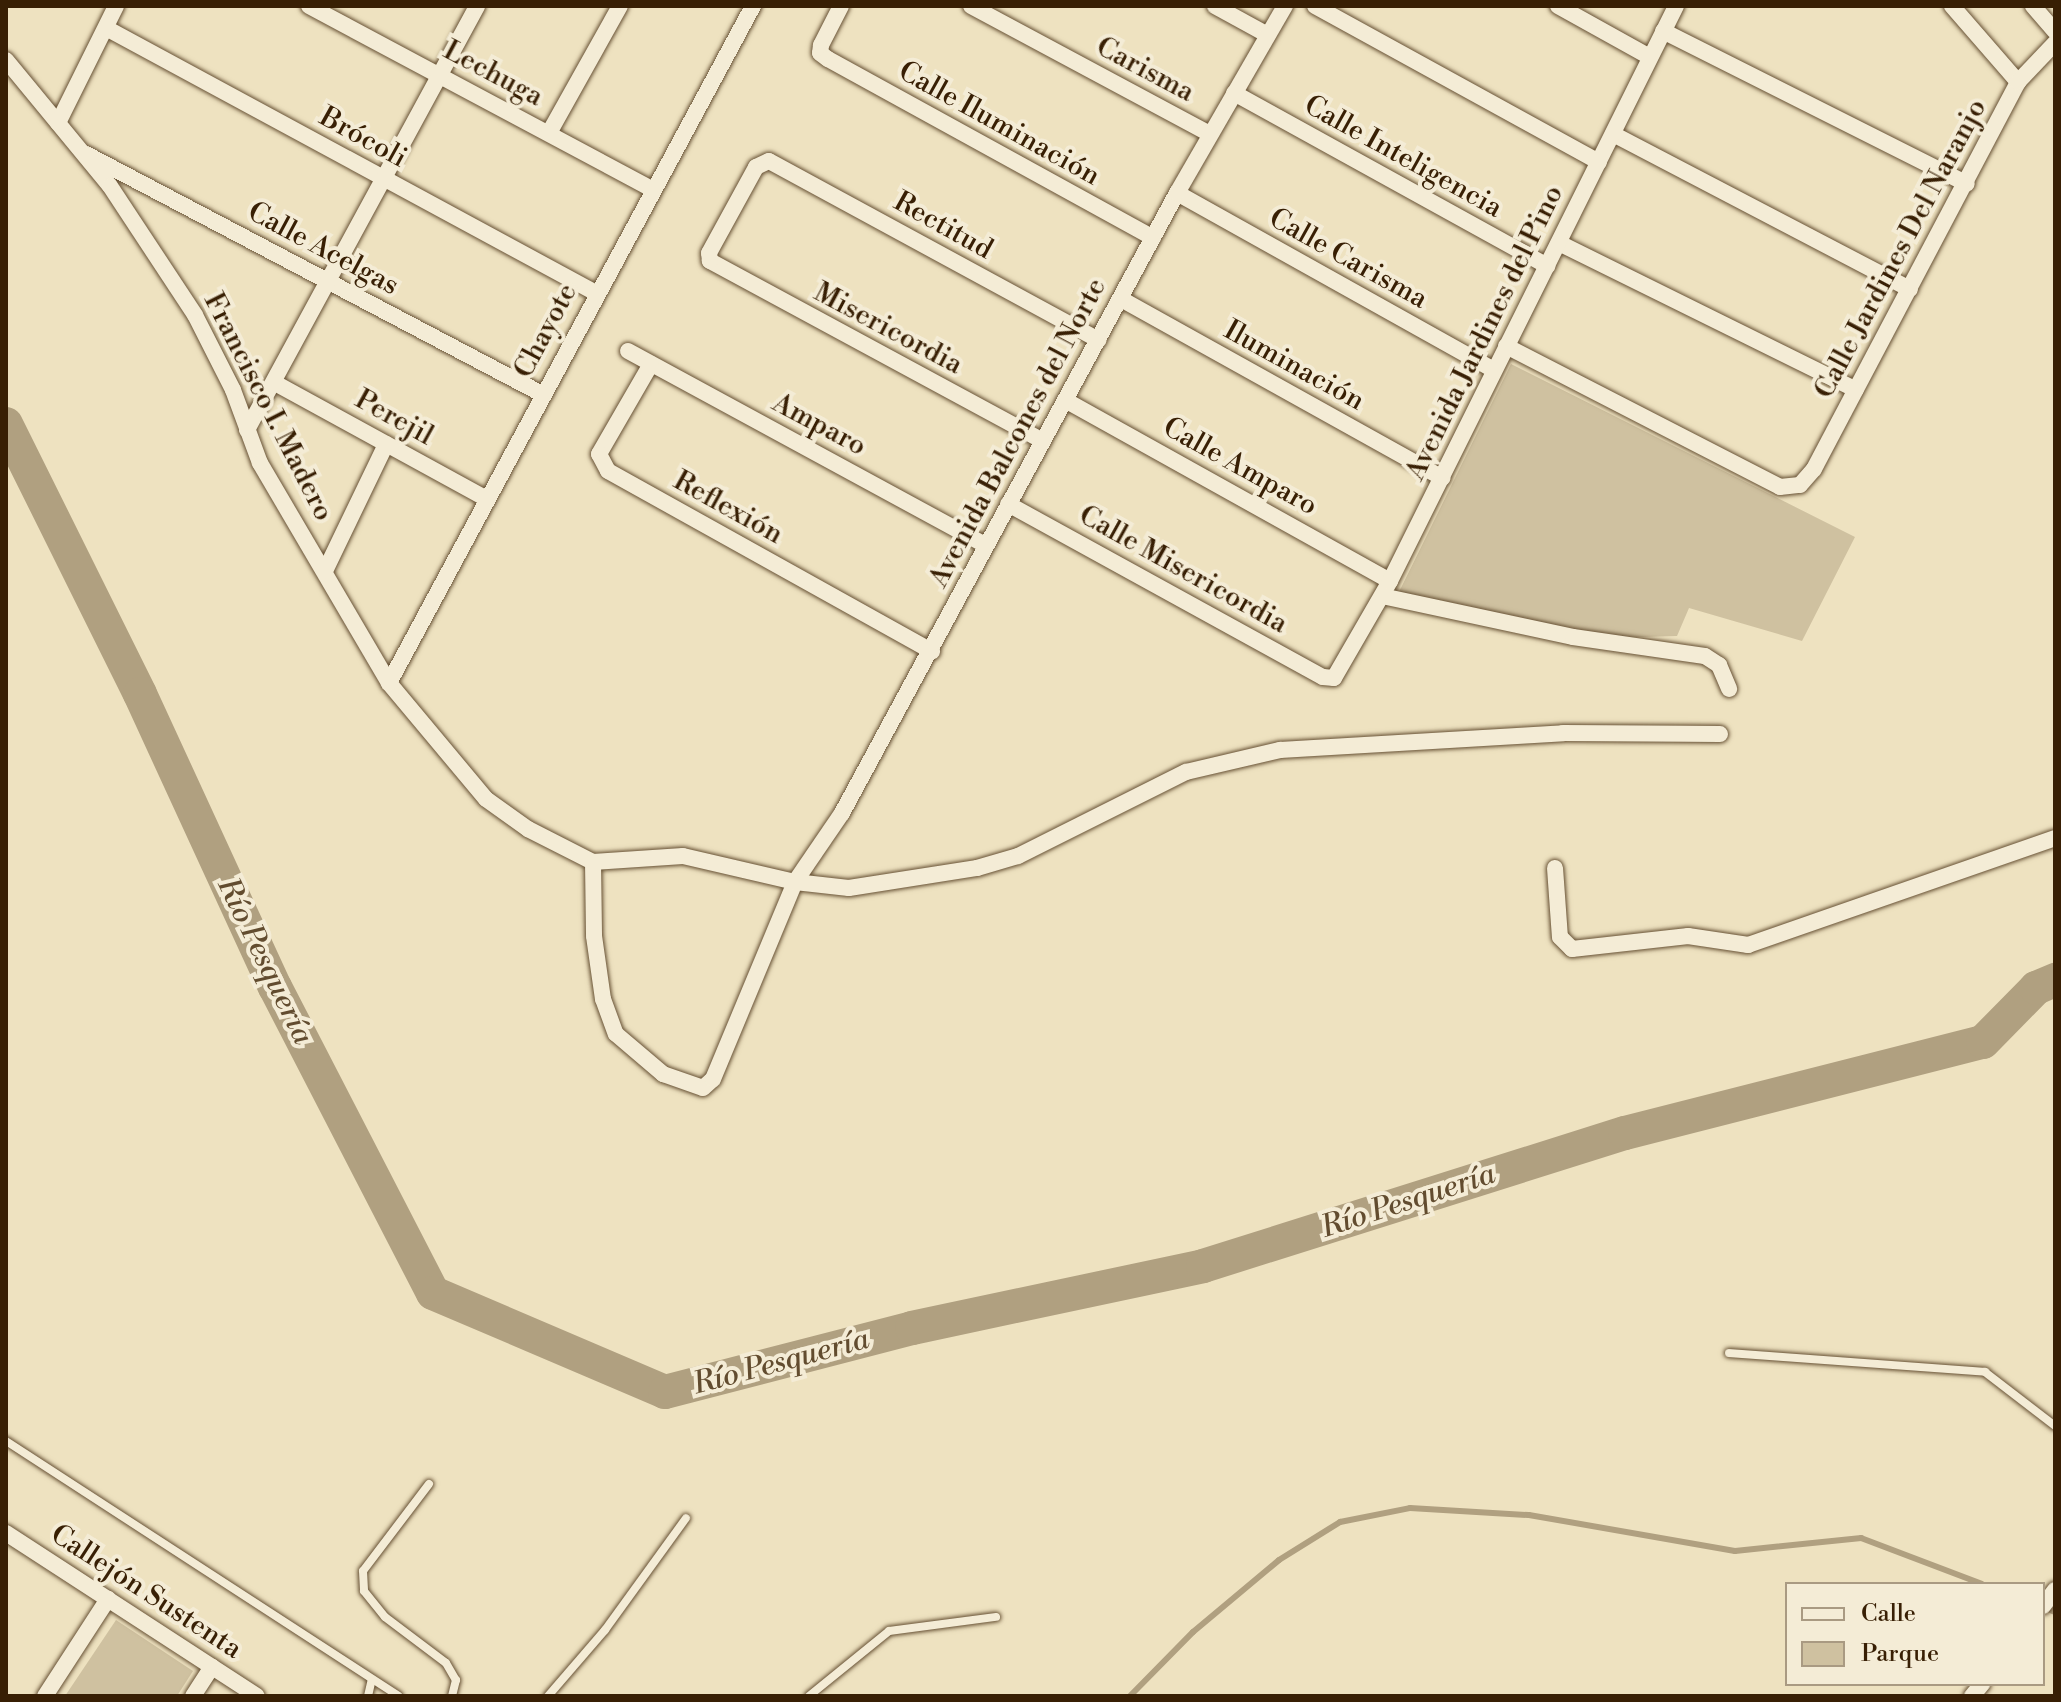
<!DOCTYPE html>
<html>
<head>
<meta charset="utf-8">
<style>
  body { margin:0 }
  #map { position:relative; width:2061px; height:1702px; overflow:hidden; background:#eee2c0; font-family:"Libre Bodoni",serif }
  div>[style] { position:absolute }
  .green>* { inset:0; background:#cfc1a0 }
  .stream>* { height:6px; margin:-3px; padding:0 3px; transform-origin:3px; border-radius:3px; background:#b0a080 }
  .river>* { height:34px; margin:-17px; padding:0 17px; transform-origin:17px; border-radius:17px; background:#b0a080 }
  .roads { filter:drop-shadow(0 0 2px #665033) drop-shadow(0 0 2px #665033) }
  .lane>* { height:8px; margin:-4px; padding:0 4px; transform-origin:4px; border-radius:4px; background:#f4ecd6 }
  .street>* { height:16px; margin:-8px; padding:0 8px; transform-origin:8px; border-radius:8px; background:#f4ecd6 }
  span { translate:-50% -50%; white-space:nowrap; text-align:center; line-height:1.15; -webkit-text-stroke:8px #f4ecd6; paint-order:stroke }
  .street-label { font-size:28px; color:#381f04 }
  .water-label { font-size:30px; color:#624c2f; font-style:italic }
  .frame { position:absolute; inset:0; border:8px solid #381f04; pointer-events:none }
  .legend { position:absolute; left:1785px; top:1582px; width:260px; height:104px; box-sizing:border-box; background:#f4ecd6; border:2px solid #a99a82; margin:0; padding:10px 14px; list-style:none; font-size:24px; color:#381f04 }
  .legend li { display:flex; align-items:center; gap:16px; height:40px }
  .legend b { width:40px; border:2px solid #a99a82 }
</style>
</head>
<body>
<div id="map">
  <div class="green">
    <i style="clip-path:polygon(1511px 364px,1855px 537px,1802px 641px,1689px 608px,1677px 636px,1607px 638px,1398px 594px)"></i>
    <i style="clip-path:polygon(116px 1620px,193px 1671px,177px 1696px,65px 1696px)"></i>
  </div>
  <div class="stream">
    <i style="left:2043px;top:1607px;width:13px;rotate:23deg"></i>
    <i style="left:1130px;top:1696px;width:90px;rotate:-45.5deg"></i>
    <i style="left:1193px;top:1632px;width:112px;rotate:-39.9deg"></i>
    <i style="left:1279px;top:1560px;width:72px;rotate:-31.9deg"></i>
    <i style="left:1340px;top:1522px;width:71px;rotate:-11.3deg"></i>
    <i style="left:1410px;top:1508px;width:119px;rotate:3.4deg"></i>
    <i style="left:1529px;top:1515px;width:209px;rotate:9.9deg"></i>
    <i style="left:1735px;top:1551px;width:127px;rotate:-5.9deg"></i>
    <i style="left:1861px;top:1538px;width:129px;rotate:20.8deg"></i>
  </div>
  <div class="river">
    <i style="left:6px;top:424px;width:301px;rotate:63.6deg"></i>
    <i style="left:140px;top:694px;width:323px;rotate:65.3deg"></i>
    <i style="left:275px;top:987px;width:344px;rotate:62.7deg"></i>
    <i style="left:433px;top:1293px;width:252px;rotate:23.1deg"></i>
    <i style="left:665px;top:1392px;width:255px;rotate:-14.5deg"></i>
    <i style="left:912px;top:1328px;width:298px;rotate:-12deg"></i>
    <i style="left:1203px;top:1266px;width:442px;rotate:-17.5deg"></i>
    <i style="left:1625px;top:1133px;width:369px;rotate:-14.3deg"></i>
    <i style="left:1983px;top:1042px;width:76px;rotate:-45.5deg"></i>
    <i style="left:2036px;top:988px;width:21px;rotate:-23deg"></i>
  </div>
  <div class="roads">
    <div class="lane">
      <i style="left:1729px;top:1353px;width:257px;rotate:4.2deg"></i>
      <i style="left:1985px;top:1372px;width:88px;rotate:37.6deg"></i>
      <i style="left:6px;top:1441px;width:468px;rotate:33deg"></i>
      <i style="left:429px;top:1484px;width:109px;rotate:127.2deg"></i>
      <i style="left:363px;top:1571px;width:20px;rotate:87deg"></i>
      <i style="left:364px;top:1591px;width:33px;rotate:51deg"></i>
      <i style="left:385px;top:1617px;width:76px;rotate:37deg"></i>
      <i style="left:446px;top:1663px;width:20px;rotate:60deg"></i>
      <i style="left:456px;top:1680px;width:16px;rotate:104deg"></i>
      <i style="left:368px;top:1696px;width:17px;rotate:-77deg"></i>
      <i style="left:548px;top:1696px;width:87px;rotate:-49.2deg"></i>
      <i style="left:605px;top:1630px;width:138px;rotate:-54.1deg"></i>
      <i style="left:809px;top:1696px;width:103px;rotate:-39.1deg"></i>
      <i style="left:889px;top:1631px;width:108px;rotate:-7.5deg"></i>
    </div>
    <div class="street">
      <i style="left:309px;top:6px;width:389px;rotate:28.1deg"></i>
      <i style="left:841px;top:6px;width:44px;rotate:117.1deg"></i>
      <i style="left:821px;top:45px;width:8px;rotate:97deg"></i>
      <i style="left:820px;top:53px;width:10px;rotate:37deg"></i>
      <i style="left:828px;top:59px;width:371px;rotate:28.8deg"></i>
      <i style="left:971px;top:6px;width:271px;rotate:28.2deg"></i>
      <i style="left:1215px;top:6px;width:60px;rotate:28.7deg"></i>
      <i style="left:1315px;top:6px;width:324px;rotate:28.8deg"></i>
      <i style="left:1558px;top:6px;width:105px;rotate:29deg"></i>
      <i style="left:1952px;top:6px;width:101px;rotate:49deg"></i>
      <i style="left:2033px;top:6px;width:33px;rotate:49deg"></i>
      <i style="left:106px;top:28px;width:557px;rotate:28.41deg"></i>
      <i style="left:1663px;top:31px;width:340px;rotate:26.7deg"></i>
      <i style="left:6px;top:60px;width:163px;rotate:50.5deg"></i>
      <i style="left:110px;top:186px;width:154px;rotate:56.6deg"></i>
      <i style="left:195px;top:315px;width:84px;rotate:63.1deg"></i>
      <i style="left:233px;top:390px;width:78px;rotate:69.7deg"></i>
      <i style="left:260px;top:463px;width:255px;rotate:59.6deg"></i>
      <i style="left:389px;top:683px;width:151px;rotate:50.1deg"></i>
      <i style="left:486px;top:799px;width:52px;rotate:35.5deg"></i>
      <i style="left:528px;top:829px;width:73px;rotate:26.9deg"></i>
      <i style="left:1234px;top:93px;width:358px;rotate:28.9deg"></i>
      <i style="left:58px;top:123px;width:131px;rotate:-63.6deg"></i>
      <i style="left:549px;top:133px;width:145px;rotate:-60.8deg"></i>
      <i style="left:1613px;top:134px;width:335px;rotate:27.6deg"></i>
      <i style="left:86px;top:154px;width:515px;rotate:27.76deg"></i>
      <i style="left:1177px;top:193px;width:363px;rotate:29.2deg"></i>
      <i style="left:1559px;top:243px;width:331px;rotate:26.3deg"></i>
      <i style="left:1121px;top:299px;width:368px;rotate:29.1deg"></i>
      <i style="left:1506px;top:346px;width:308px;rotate:27.2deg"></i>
      <i style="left:1780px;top:487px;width:20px;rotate:-6deg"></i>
      <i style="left:1800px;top:485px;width:21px;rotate:-49deg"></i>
      <i style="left:1814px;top:469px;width:437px;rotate:-62.2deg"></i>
      <i style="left:2018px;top:82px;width:54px;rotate:-46.5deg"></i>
      <i style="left:628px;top:351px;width:407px;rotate:28.5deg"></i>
      <i style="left:651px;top:364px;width:104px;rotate:120deg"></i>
      <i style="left:599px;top:454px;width:19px;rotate:62deg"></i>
      <i style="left:608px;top:471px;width:371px;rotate:29.1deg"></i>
      <i style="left:275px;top:383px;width:242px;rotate:28.7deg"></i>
      <i style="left:1065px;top:400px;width:372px;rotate:29.1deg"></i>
      <i style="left:247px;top:430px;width:482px;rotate:-61.5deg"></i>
      <i style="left:1043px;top:441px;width:379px;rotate:-151.6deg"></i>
      <i style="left:710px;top:261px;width:8px;rotate:-97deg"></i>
      <i style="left:709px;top:253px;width:98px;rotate:-61.3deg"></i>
      <i style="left:756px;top:167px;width:14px;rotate:-25deg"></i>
      <i style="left:769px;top:161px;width:375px;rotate:28.5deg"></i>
      <i style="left:1008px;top:504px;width:359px;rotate:28.8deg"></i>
      <i style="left:1323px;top:677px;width:11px;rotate:5deg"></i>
      <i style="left:1334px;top:678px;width:112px;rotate:-60deg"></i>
      <i style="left:1390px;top:581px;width:642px;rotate:-63.55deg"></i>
      <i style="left:325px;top:571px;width:141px;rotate:-64.3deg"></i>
      <i style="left:1382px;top:596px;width:195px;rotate:12.1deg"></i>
      <i style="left:1573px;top:637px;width:133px;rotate:8.2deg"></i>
      <i style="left:1705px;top:656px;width:17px;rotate:33deg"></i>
      <i style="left:1719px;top:665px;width:26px;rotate:67deg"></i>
      <i style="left:389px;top:683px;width:769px;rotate:-61.73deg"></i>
      <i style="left:593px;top:862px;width:74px;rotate:89.2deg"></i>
      <i style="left:594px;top:936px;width:64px;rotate:81.9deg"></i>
      <i style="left:603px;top:999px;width:37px;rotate:70deg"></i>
      <i style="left:616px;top:1034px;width:62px;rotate:40.4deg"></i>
      <i style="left:663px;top:1074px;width:42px;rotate:19.3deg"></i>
      <i style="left:703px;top:1088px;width:13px;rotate:-42deg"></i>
      <i style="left:713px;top:1079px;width:213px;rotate:-67.4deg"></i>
      <i style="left:795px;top:882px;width:83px;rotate:-55.7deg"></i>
      <i style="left:842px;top:813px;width:705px;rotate:-61.62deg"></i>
      <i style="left:1177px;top:193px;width:216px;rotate:-60deg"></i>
      <i style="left:593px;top:862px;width:90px;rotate:-3.8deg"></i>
      <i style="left:683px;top:856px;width:115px;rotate:13.1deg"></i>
      <i style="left:795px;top:882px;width:54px;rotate:6.3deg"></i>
      <i style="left:849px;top:888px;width:130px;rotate:-8.9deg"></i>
      <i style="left:977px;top:868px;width:43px;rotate:-16.3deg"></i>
      <i style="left:1018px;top:856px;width:188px;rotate:-26.6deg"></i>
      <i style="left:1186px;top:772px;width:97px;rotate:-13.2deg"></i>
      <i style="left:1280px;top:750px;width:284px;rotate:-3.4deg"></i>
      <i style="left:1563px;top:733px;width:157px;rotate:0.4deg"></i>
      <i style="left:1555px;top:868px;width:69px;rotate:85.9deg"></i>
      <i style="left:1560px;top:937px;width:17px;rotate:45deg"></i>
      <i style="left:1572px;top:949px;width:117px;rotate:-6.4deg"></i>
      <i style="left:1688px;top:936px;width:61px;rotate:8.5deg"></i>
      <i style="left:1748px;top:945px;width:325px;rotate:-19.2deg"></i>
      <i style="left:6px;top:1533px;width:299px;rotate:33deg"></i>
      <i style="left:2043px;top:1606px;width:20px;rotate:-53deg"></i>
      <i style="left:45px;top:1696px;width:116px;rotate:-57deg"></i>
      <i style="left:193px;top:1696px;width:35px;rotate:-57deg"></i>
      <i style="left:1972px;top:1696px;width:16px;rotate:-50deg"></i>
    </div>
  </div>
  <div class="street-label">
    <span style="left:1145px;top:70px;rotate:28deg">Carisma</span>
    <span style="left:493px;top:74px;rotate:28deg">Lechuga</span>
    <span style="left:999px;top:124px;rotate:29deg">Calle Iluminación</span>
    <span style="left:363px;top:138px;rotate:29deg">Brócoli</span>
    <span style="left:1403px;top:157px;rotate:29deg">Calle Inteligencia</span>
    <span style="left:943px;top:226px;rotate:29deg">Rectitud</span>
    <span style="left:323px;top:249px;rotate:28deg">Calle Acelgas</span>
    <span style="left:1901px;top:249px;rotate:-62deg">Calle Jardines Del Naranjo</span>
    <span style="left:1348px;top:259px;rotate:29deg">Calle Carisma</span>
    <span style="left:888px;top:329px;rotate:28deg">Misericordia</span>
    <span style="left:546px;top:331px;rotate:-62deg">Chayote</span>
    <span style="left:1485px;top:333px;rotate:-64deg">Avenida Jardines del Pino</span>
    <span style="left:1294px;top:366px;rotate:29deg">Iluminación</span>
    <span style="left:268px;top:407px;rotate:63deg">Francisco I. Madero</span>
    <span style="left:394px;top:418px;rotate:29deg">Perejil</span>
    <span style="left:819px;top:425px;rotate:28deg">Amparo</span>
    <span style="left:1018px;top:433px;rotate:-62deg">Avenida Balcones del Norte</span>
    <span style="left:1240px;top:467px;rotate:29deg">Calle Amparo</span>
    <span style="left:728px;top:508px;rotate:29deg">Reflexión</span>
    <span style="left:1183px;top:570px;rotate:29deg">Calle Misericordia</span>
    <span style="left:146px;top:1592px;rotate:33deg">Callejón Sustenta</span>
  </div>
  <div class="water-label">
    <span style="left:265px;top:961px;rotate:64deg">Río Pesquería</span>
    <span style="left:1408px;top:1201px;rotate:-18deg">Río Pesquería</span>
    <span style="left:781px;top:1362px;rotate:-15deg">Río Pesquería</span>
  </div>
  <div class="frame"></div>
  <ul class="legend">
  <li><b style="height:10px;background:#f4ecd6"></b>Calle</li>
  <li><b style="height:22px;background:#cfc1a0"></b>Parque</li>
  </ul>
</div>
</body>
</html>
